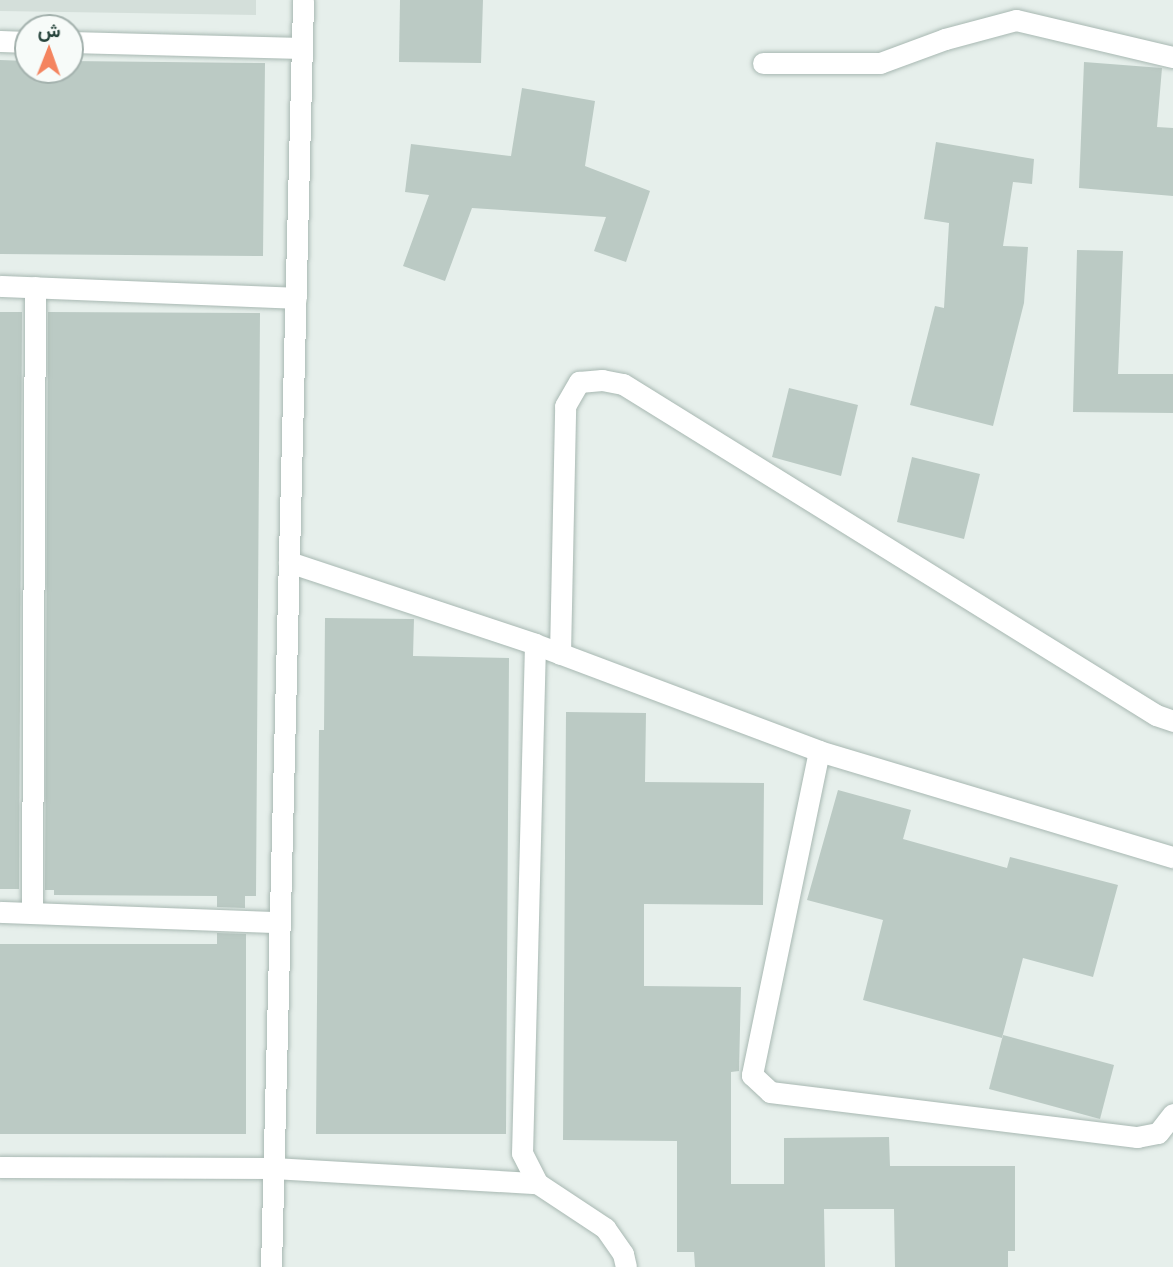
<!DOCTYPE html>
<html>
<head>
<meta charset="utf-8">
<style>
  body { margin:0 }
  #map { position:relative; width:1173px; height:1267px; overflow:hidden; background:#e6efeb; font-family:"PT Sans",Vazirmatn,sans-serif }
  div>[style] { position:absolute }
  .built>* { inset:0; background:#d4dfda }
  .building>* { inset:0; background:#bbcac4 }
  .roads { filter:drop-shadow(0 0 2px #a8b8b2) drop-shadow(0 0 2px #a8b8b2) }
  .minor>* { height:21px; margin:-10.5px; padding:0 10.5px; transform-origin:10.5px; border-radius:10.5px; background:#fff }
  span { translate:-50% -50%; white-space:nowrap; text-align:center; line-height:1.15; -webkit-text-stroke:5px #f7fbf9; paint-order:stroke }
  .north { position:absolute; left:14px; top:14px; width:70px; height:70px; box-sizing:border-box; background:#f7fbf9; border:2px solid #a3b1ad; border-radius:50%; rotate:1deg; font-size:19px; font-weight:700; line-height:28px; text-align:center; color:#24423a }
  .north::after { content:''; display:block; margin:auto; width:24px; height:32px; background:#f4845f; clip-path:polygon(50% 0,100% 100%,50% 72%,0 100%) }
</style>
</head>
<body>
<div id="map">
  <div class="built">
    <i style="clip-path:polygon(0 0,256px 0,256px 15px,0 11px)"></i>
  </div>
  <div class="building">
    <i style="clip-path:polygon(400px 0,483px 0,481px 63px,399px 62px)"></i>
    <i style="clip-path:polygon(0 60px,28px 61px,28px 70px,70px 70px,70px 61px,265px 63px,263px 256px,0 254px)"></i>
    <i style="clip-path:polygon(1084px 62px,1162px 68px,1157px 127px,1173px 128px,1173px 196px,1079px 188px)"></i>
    <i style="clip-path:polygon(522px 88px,595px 101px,585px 166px,650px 191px,626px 262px,594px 251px,606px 217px,472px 208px,445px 281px,403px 266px,429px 195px,405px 192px,411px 144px,511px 156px)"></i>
    <i style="clip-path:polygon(936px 142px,1034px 159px,1032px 184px,1013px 182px,1003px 246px,1028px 247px,1024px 303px,993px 426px,910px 405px,935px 306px,944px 308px,949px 223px,924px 219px)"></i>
    <i style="clip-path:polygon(1077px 250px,1123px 251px,1118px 374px,1173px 374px,1173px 413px,1073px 412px)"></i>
    <i style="clip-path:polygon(0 312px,22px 312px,19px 889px,0 889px)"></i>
    <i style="clip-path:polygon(48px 312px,260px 313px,256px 896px,245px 896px,245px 908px,217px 907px,217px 896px,54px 895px,54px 890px,45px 890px)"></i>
    <i style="clip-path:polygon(789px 388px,858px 405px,841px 476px,772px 457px)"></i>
    <i style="clip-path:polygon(912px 457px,980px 474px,964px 539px,897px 522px)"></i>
    <i style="clip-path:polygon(325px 618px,414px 619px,413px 656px,509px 658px,506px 1134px,316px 1134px,319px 730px,324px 730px)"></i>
    <i style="clip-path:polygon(566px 712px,646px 713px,645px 782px,764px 783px,763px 905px,644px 904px,644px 986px,741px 987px,739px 1071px,731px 1072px,731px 1184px,784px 1184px,784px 1138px,889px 1137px,890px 1166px,1015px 1166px,1015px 1251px,1008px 1251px,1008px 1267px,895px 1267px,894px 1209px,824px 1209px,825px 1267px,695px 1267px,694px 1252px,677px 1252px,677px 1141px,563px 1140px)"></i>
    <i style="clip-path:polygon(838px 790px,911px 810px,903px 839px,1007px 868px,1010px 857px,1118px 885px,1093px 977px,1023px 958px,1002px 1038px,863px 1000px,883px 920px,807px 900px)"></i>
    <i style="clip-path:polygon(217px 933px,246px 934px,246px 1134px,0 1134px,0 944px,217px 944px)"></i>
    <i style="clip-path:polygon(1003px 1035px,1114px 1065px,1100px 1119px,989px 1089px)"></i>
  </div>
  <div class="roads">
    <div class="minor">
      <i style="left:0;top:41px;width:28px;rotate:2deg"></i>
      <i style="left:70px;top:42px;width:232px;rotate:1.5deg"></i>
      <i style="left:763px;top:63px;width:117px"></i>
      <i style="left:880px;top:63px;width:69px;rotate:-20.3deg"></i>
      <i style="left:945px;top:39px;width:73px;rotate:-15deg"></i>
      <i style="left:1016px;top:20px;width:161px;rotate:13.3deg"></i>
      <i style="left:0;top:286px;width:296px;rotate:2.3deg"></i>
      <i style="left:289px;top:562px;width:259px;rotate:18.4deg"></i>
      <i style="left:535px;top:644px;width:303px;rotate:20.6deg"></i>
      <i style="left:819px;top:751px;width:370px;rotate:16.7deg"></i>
      <i style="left:535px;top:644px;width:509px;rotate:91.46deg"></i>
      <i style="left:522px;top:1153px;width:34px;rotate:63deg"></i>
      <i style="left:537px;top:1183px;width:82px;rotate:33.5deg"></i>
      <i style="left:605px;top:1228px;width:32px;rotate:55deg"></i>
      <i style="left:623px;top:1254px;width:13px;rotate:77deg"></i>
      <i style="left:560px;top:654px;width:248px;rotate:-88.8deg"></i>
      <i style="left:565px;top:406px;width:28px;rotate:-60deg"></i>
      <i style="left:579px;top:382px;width:23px;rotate:-5deg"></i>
      <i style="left:602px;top:380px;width:21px;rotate:11deg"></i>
      <i style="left:623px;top:384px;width:627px;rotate:31.84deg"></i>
      <i style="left:1156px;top:715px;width:18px;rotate:19deg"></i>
      <i style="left:819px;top:751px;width:331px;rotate:101.7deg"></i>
      <i style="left:752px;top:1075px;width:25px;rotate:43deg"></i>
      <i style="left:770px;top:1092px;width:370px;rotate:7deg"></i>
      <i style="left:1137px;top:1137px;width:21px;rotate:-11deg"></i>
      <i style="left:1158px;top:1133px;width:24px;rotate:-52deg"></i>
      <i style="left:0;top:912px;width:276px;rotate:2.1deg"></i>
      <i style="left:32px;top:913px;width:626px;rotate:-89.73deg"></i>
      <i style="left:0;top:1167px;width:273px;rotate:0.2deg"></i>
      <i style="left:273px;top:1168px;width:264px;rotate:3.3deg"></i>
      <i style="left:271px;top:1267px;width:1267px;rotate:-88.55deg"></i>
    </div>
  </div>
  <div class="north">ش</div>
</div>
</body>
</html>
